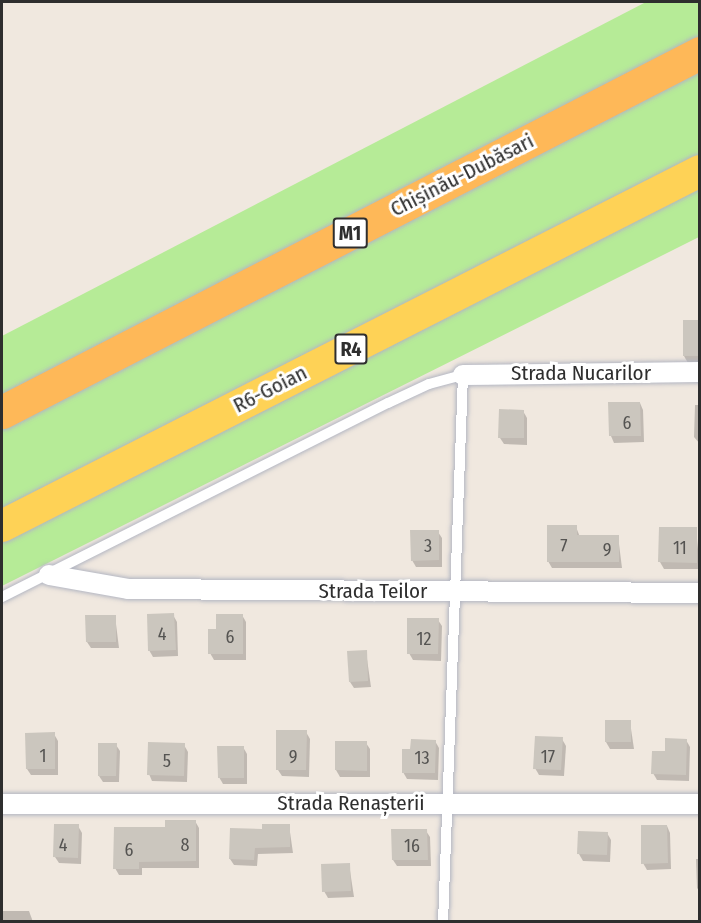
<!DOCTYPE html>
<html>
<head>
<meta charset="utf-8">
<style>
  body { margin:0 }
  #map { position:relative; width:701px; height:923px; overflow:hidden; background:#f0e8df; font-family:"Fira Sans Condensed",sans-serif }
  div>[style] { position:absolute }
  .green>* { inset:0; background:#b6eb97 }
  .shadow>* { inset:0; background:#0003 }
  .building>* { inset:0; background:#cbc6be }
  .roads { filter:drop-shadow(0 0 2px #b3b6c2) drop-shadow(0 0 2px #b3b6c2) }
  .service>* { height:10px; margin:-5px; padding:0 5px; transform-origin:5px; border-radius:5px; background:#fff }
  .minor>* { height:20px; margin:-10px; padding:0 10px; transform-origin:10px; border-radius:10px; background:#fff }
  .primary>* { height:32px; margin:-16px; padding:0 16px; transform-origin:16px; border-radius:16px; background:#fed256 }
  .trunk>* { height:33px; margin:-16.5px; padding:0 16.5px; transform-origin:16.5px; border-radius:16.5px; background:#feb858 }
  span { translate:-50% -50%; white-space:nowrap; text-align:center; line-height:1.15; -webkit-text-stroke:6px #fff; paint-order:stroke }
  .number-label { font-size:18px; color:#555452 }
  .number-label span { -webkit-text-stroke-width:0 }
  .shield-label span { padding:2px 4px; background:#fff; border:2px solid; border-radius:4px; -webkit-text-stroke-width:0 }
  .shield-label { font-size:20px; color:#2e2e2e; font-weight:700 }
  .street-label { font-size:21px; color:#2e2e2e }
  .frame { position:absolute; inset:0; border:3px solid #2e2e2e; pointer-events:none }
</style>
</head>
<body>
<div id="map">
  <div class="green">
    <i style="clip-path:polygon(646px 2px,699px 2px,699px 42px,2px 401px,2px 336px)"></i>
    <i style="clip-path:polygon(699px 65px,699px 162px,2px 514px,2px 425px)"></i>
    <i style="clip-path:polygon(699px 180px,699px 237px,2px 586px,2px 540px)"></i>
  </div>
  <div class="shadow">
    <i style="clip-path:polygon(684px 322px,700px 322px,700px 363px,688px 363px,684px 356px)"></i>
    <i style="clip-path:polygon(640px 403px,643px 410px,644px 442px,614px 443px,611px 436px,610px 404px)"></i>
    <i style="clip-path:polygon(695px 405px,700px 405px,700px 444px,694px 437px)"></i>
    <i style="clip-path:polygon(523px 411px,527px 418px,527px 445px,504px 444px,500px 438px)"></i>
    <i style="clip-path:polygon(576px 527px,580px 537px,618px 536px,622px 568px,552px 568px,548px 561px)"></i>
    <i style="clip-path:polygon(696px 529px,700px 569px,664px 569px,660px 562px)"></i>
    <i style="clip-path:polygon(438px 532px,442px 538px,442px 567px,416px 567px,412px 560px)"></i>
    <i style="clip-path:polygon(173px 615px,177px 622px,178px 656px,153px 657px,149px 650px)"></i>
    <i style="clip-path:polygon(242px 615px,246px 622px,246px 660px,214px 660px,210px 653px,218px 631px)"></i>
    <i style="clip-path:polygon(115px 616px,119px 648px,91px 648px,87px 642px)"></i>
    <i style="clip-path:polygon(438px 620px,442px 626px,441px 661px,413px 660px,409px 653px)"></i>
    <i style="clip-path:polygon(366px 652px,371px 687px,354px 688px,350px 682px)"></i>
    <i style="clip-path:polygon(630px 722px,634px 749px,610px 749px,606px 742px)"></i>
    <i style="clip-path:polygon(306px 732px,310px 739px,309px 777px,282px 776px,278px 770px)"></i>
    <i style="clip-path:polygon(54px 734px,58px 741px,58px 775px,31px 775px,27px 769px)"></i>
    <i style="clip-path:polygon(562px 739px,566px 746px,564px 776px,539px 775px,535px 768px)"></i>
    <i style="clip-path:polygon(686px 740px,690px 747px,689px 781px,657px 780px,653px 773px,666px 752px)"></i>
    <i style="clip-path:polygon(435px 741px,439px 748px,438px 780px,407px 779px,403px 772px,412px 750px)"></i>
    <i style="clip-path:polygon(366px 743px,370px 749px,370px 777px,340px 777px,336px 770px)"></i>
    <i style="clip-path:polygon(116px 745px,120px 751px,119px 782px,103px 782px,99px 776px)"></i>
    <i style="clip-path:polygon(184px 745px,188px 752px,187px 782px,152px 781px,149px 774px)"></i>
    <i style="clip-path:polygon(243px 747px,247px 754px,247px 784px,223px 784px,219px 777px)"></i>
    <i style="clip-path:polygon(195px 821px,199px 828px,199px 868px,142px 868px,142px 875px,119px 875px,115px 868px,167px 829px)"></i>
    <i style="clip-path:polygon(289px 825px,293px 853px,258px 854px,257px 866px,234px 865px,230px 859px,264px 831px)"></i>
    <i style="clip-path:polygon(78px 826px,82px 833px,81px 864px,59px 863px,55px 857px)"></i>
    <i style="clip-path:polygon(667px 826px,670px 833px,671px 869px,647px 870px,643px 863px)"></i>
    <i style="clip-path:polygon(426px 831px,430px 837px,431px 866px,397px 866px,393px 860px)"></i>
    <i style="clip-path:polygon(607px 833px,611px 840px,610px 862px,583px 861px,579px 854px)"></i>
    <i style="clip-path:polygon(696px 859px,700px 859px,700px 892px,697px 888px)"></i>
    <i style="clip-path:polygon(349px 864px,354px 897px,328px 898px,324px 891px)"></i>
    <i style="clip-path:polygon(2px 911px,29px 911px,33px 922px,2px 922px)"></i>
  </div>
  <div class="building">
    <i style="clip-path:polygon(683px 320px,699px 320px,699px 356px,683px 356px)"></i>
    <i style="clip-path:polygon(608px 402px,640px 402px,641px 436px,609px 436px)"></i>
    <i style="clip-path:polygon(499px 409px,524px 410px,524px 438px,498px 438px)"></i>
    <i style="clip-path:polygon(547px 525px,577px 525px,577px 535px,619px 535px,619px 562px,547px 562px)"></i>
    <i style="clip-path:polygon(659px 527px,697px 527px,697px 563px,658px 562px)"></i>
    <i style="clip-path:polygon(410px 530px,439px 530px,439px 560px,411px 561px)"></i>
    <i style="clip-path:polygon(174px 613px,176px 650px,148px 651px,147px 614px)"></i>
    <i style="clip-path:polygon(216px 614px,243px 614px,243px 654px,208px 654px,208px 629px,216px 629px)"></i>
    <i style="clip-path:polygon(85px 615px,116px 615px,116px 642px,86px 642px)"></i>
    <i style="clip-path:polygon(407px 618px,439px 618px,438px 654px,407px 654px)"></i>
    <i style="clip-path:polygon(367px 650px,368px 681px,349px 682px,347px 651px)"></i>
    <i style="clip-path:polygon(605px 720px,631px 720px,631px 742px,605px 742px)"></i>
    <i style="clip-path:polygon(276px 730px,307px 730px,306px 770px,276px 770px)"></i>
    <i style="clip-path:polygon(55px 732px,55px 769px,26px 769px,25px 733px)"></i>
    <i style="clip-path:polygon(535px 736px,563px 737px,561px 770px,533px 769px)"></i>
    <i style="clip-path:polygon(665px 738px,687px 739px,686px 775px,651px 774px,652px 751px,665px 751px)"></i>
    <i style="clip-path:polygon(411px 739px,436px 740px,435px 773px,402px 773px,402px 749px,410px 749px)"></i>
    <i style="clip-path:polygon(335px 741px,367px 741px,367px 771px,335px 770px)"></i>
    <i style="clip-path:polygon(148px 742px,185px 743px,184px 776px,147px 775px)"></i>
    <i style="clip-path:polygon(98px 743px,117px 743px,116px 776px,98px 776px)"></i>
    <i style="clip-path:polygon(217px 746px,244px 746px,244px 778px,218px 778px)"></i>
    <i style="clip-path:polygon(165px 820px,196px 820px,196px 861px,139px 862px,139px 869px,113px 869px,114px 827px,165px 827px)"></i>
    <i style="clip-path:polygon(54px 824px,79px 824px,78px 858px,53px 857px)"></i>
    <i style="clip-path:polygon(262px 824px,290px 824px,290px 847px,255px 848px,254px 860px,229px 859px,230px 828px,262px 829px)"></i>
    <i style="clip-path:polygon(641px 825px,667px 825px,668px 863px,641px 864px)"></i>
    <i style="clip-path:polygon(391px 829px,427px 829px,428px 860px,392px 860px)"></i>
    <i style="clip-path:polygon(578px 831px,608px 832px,607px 855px,577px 854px)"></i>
    <i style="clip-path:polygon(350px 863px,351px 891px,322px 892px,321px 864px)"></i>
  </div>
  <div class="roads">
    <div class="service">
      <i style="left:2px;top:597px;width:432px;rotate:-26.7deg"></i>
      <i style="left:388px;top:403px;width:45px;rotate:-24.9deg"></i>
      <i style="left:429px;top:384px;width:35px;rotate:-15deg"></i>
      <i style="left:463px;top:375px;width:547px;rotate:92.09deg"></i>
    </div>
    <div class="minor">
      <i style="left:463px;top:375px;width:237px;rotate:-0.7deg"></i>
      <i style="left:49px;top:575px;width:80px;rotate:10deg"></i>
      <i style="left:128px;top:589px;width:572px;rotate:0.4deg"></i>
      <i style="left:2px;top:804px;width:698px"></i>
    </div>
    <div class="primary">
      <i style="left:2px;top:526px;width:783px;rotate:-26.96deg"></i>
    </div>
    <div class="trunk">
      <i style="left:2px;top:412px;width:785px;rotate:-27.22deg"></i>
    </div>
  </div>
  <div class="number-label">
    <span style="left:627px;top:423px">6</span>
    <span style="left:428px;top:546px">3</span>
    <span style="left:564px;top:546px">7</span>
    <span style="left:680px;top:548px">11</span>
    <span style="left:607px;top:550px">9</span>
    <span style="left:162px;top:634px">4</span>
    <span style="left:230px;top:637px">6</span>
    <span style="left:424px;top:639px">12</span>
    <span style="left:43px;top:756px">1</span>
    <span style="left:293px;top:757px">9</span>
    <span style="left:548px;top:757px">17</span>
    <span style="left:422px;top:758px">13</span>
    <span style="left:167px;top:761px">5</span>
    <span style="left:63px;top:845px">4</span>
    <span style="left:185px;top:845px">8</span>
    <span style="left:412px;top:846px">16</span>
    <span style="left:129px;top:850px">6</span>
  </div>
  <div class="shield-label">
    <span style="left:350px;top:233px">M1</span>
    <span style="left:351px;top:349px">R4</span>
  </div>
  <div class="street-label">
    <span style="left:462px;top:175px;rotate:-27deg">Chișinău-Dubăsari</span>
    <span style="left:581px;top:373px">Strada Nucarilor</span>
    <span style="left:270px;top:389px;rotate:-27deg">R6-Goian</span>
    <span style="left:373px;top:591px">Strada Teilor</span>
    <span style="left:351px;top:803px">Strada Renașterii</span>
  </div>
  <div class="frame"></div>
</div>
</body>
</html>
